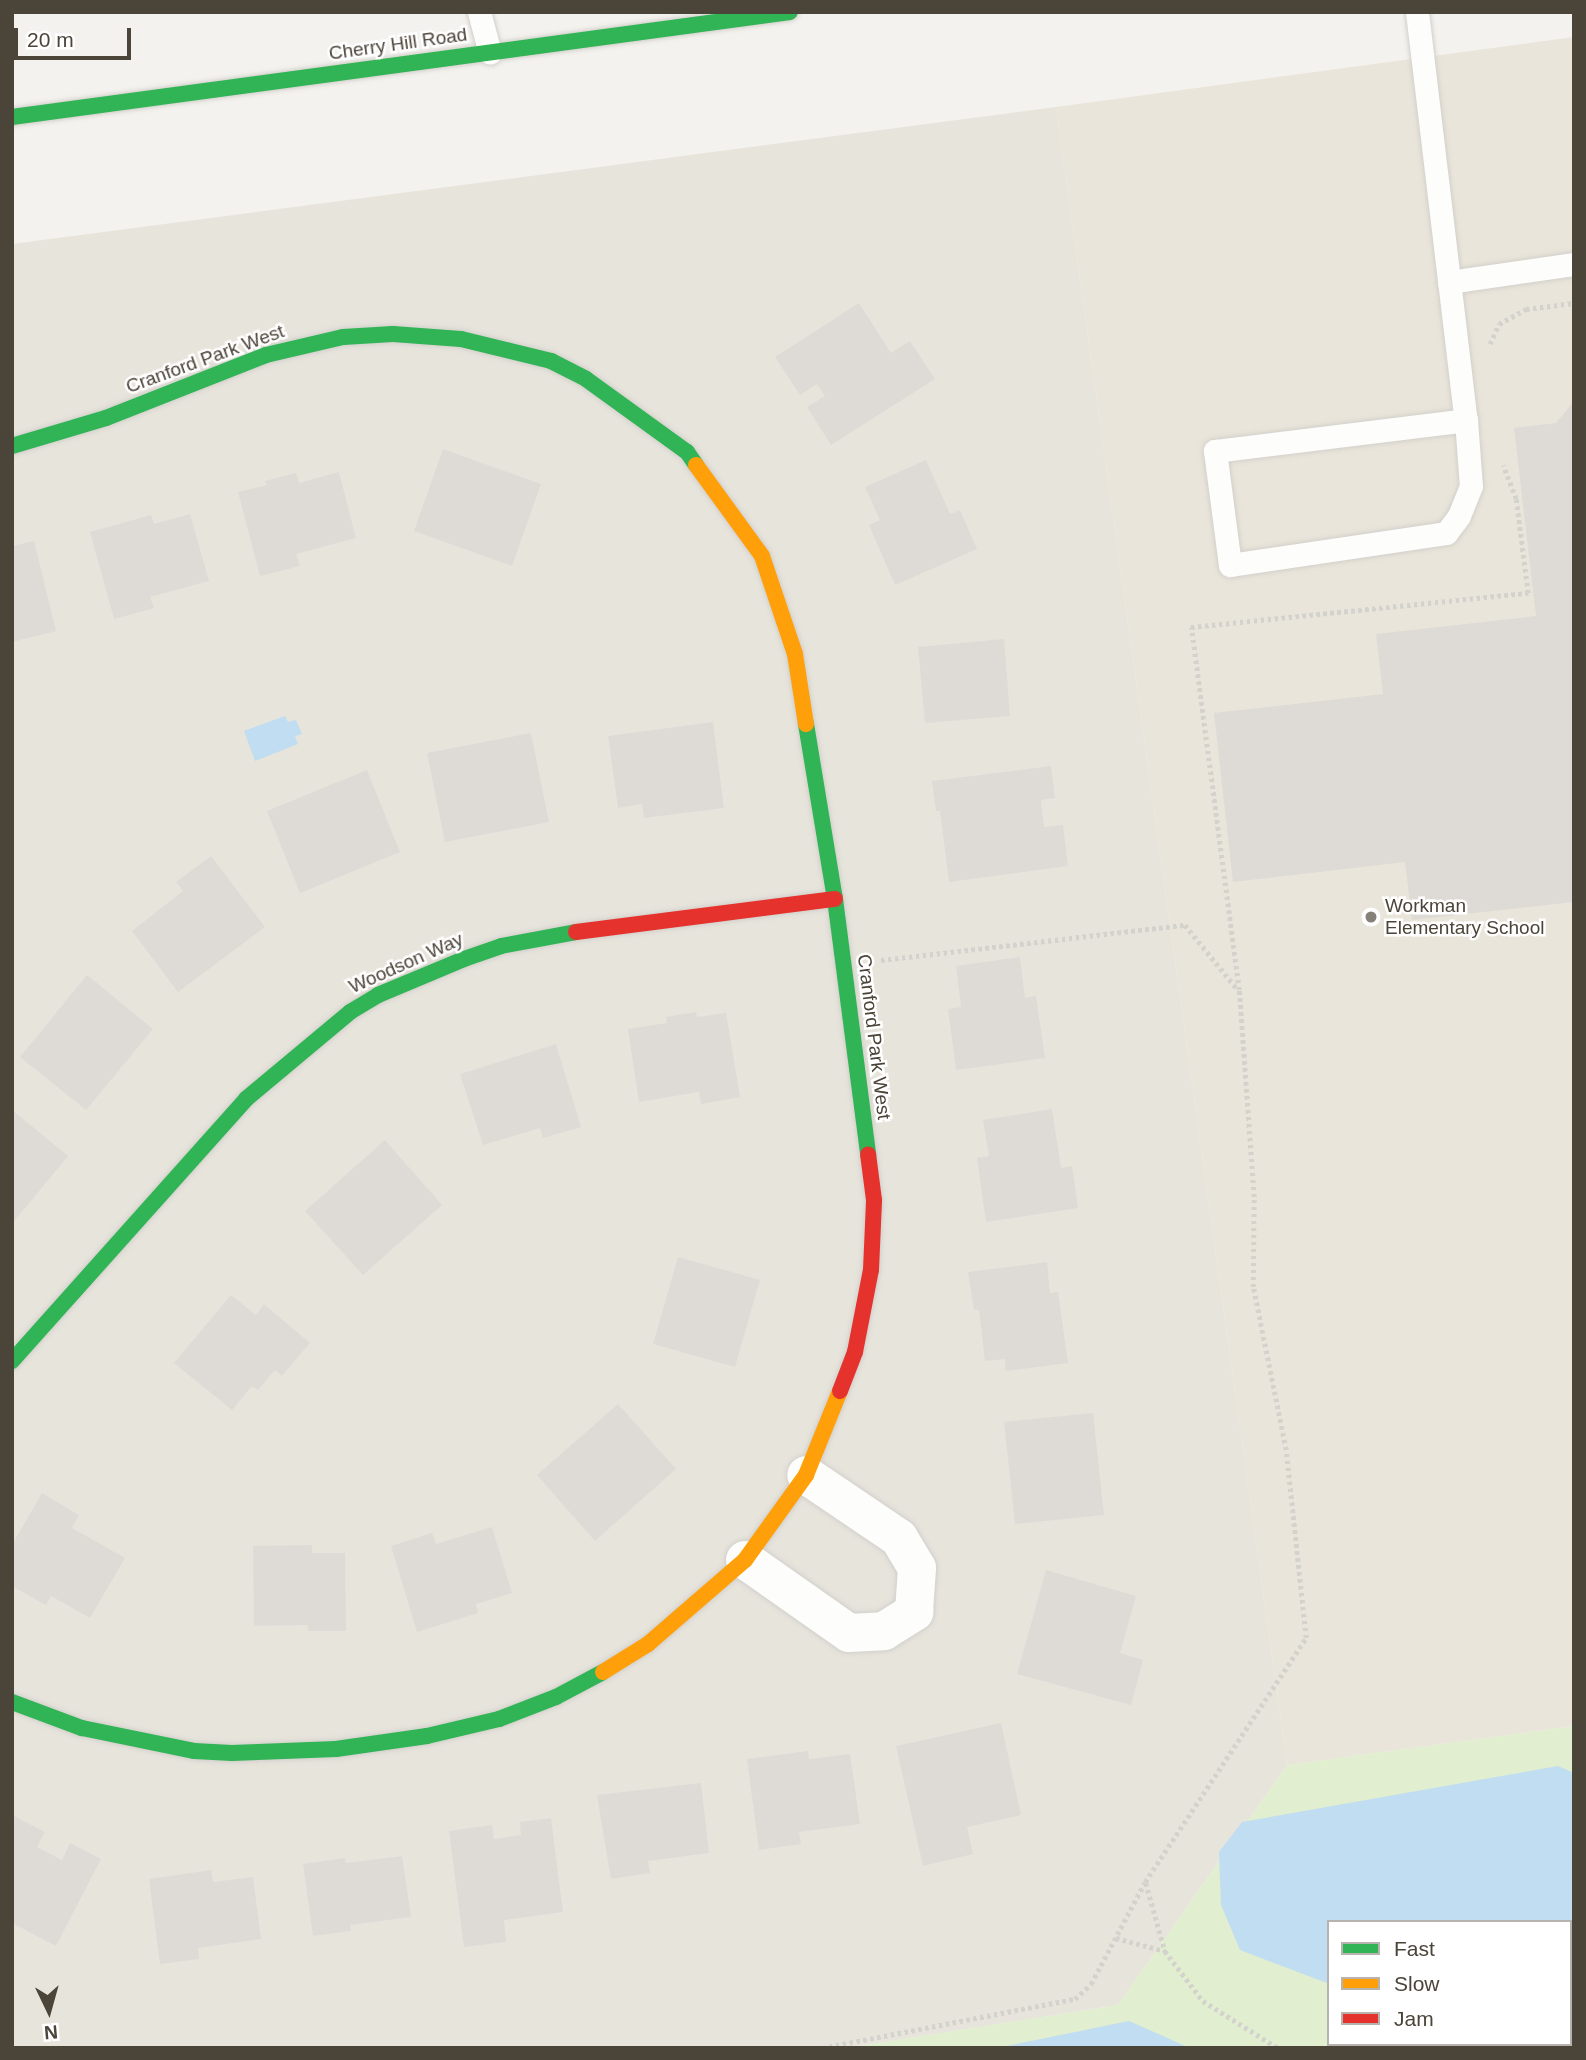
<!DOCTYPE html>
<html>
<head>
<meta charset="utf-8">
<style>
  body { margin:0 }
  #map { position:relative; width:1586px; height:2060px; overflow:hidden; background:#f4f2ee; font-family:Helvetica,sans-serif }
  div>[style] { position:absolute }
  .residential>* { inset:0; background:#e7e4dc }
  .education>* { inset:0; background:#eae5da }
  .green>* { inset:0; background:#e1eecf }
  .water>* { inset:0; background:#c0ddf1 }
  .building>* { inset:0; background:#dedbd6 }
  .path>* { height:4.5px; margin-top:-2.25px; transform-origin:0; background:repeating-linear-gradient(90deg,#d3d2cc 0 3.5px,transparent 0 7px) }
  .roads { filter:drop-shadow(0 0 2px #d2d0cb) drop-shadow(0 0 2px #d2d0cb) }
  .lane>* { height:23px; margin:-11.5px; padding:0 11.5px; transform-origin:11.5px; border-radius:11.5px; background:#fdfdfc }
  .street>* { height:38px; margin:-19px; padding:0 19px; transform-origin:19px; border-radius:19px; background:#fdfdfc }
  .fast>* { height:16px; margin:-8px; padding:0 8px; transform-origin:8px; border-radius:8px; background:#30b455 }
  .slow>* { height:16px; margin:-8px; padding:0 8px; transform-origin:8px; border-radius:8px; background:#ff9f0a }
  .jam>* { height:16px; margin:-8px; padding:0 8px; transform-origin:8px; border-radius:8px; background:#e5322d }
  .dots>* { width:19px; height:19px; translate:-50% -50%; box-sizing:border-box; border:4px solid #fff; border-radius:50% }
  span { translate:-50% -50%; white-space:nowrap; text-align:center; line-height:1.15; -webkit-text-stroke:5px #fff; paint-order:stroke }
  .street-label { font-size:19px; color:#4b4439 }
  .poi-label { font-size:19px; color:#4b4439 }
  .left { translate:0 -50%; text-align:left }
  .frame { position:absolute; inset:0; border:14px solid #4b4439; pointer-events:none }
  .legend { position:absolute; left:1327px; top:1920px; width:245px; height:126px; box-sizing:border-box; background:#fff; border:2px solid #b7b4b0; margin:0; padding:9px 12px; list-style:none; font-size:21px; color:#4b4439 }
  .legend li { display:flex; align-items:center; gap:14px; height:35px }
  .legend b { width:35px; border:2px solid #b7b4b0 }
  .north { position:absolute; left:14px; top:1976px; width:70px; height:70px; -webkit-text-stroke:5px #fff; paint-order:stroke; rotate:175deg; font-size:19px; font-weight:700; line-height:28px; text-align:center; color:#4b4439 }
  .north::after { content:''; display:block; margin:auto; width:24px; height:32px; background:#4b4439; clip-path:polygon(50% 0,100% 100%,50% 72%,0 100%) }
  .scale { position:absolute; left:14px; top:28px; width:117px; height:32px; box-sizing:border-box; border:4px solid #4b4439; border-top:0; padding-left:9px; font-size:21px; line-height:24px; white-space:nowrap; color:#4b4439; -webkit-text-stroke:5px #fff; paint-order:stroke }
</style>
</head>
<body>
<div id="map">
  <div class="residential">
    <i style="clip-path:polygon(1056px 107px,1287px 1765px,1118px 2005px,847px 2048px,12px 2048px,12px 244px)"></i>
  </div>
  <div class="education">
    <i style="clip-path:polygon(1574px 37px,1574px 1726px,1287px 1765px,1056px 107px)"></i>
  </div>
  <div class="green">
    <i style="clip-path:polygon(evenodd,1574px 1726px,1574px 2048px,847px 2048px,1118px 2005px,1287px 1765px,1574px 1726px,1329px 1922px,1570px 1922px,1570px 2044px,1329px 2044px,1329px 1922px)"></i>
  </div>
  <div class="water">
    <i style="clip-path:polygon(285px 716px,288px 722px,296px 720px,302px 734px,295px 736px,298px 744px,255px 761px,244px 731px)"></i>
    <i style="clip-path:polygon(1558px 1766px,1574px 1773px,1574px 1943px,1570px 1944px,1570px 1922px,1329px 1922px,1327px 1983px,1240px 1950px,1221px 1905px,1219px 1852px,1242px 1822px)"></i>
    <i style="clip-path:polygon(1129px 2021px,1190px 2048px,997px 2048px)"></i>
  </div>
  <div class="building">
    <i style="clip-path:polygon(859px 303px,891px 353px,910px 341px,935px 379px,831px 445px,807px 407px,825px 396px,817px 384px,800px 395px,775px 357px)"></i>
    <i style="clip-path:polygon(1574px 401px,1574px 902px,1412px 920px,1405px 862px,1233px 882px,1214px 713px,1383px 694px,1376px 634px,1536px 616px,1514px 428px,1556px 423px)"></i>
    <i style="clip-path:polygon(443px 449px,541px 484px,512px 566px,414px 531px)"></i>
    <i style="clip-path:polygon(926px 460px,950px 514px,960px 510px,977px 549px,895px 585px,869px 525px,880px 520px,865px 487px)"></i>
    <i style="clip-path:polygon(339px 472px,356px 538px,296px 554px,300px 566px,260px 576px,238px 492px,267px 485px,265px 481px,296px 473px,299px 483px)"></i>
    <i style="clip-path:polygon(190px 514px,209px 581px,150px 597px,154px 608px,114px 619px,90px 532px,151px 515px,154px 524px)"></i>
    <i style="clip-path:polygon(34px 541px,56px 631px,12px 642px,12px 546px)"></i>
    <i style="clip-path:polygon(1004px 639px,1010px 716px,925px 723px,918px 647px)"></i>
    <i style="clip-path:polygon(713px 722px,724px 808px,644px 818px,642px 804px,618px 808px,608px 736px)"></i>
    <i style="clip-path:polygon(531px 733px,549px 822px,445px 842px,427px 753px)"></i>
    <i style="clip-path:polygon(1051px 766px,1055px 798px,1041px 800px,1044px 827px,1063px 825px,1068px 866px,949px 882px,940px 811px,936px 811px,932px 781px)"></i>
    <i style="clip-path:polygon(367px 770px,400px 852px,300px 893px,267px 811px)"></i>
    <i style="clip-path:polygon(211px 856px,265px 927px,178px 992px,132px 931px,183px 891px,176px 882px)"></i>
    <i style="clip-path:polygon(1020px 957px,1025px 998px,1036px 996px,1045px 1058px,956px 1070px,948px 1009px,961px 1007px,956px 966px)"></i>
    <i style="clip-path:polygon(87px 975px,153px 1029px,86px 1110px,20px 1057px)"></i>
    <i style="clip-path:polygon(696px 1012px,697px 1017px,726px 1013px,740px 1097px,701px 1104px,699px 1092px,639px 1102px,628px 1029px,667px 1023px,666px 1017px)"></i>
    <i style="clip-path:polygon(556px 1044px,581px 1127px,543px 1138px,540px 1128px,483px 1145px,460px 1074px)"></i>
    <i style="clip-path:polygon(1052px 1109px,1061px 1168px,1072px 1166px,1078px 1208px,986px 1222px,977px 1158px,989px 1156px,983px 1120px)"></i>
    <i style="clip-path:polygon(12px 1110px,68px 1156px,12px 1224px)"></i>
    <i style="clip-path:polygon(385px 1140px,442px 1205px,363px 1275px,305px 1211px)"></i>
    <i style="clip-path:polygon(678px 1257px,760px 1280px,735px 1367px,653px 1344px)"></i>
    <i style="clip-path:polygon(1047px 1262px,1050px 1293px,1058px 1292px,1068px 1363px,1006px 1371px,1005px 1359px,985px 1361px,979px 1310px,974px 1310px,968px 1272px)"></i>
    <i style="clip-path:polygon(231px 1295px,256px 1315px,264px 1304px,310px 1343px,282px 1376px,275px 1370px,258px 1390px,252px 1386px,232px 1410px,174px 1363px)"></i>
    <i style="clip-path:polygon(618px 1404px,676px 1469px,595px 1541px,537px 1475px)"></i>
    <i style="clip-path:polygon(1093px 1413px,1104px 1515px,1015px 1524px,1004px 1422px)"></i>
    <i style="clip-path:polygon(42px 1493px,79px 1515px,72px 1528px,125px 1558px,90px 1618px,51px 1596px,46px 1605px,12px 1586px,12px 1545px)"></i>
    <i style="clip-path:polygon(492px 1527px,512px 1593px,476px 1604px,478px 1613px,417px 1632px,391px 1546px,432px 1533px,436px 1544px)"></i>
    <i style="clip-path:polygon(312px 1545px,312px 1553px,345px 1553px,346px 1631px,308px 1631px,308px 1625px,254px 1626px,253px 1546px)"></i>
    <i style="clip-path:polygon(1046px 1570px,1136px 1596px,1120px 1653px,1143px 1660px,1131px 1705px,1017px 1674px)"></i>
    <i style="clip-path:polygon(1001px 1723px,1021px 1815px,967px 1827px,973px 1854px,923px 1866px,896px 1746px)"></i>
    <i style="clip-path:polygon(808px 1751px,809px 1759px,850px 1754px,860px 1824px,799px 1832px,801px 1844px,759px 1850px,747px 1759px)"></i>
    <i style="clip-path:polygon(701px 1783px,709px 1853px,648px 1861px,650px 1873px,611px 1879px,597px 1795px)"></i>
    <i style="clip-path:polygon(12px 1815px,45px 1832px,37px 1847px,62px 1860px,70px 1843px,101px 1859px,56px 1946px,12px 1923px)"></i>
    <i style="clip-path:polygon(551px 1818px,563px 1912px,504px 1920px,506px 1942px,464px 1947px,449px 1831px,492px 1825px,494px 1839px,521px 1835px,520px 1822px)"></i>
    <i style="clip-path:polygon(402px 1856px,411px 1917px,350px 1925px,351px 1931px,313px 1936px,303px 1864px,345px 1858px,346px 1863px)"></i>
    <i style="clip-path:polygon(211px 1870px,213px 1882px,253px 1877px,261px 1939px,198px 1948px,199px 1959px,160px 1964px,149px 1879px)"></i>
  </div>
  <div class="path">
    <i style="left:1490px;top:344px;width:22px;rotate:-66deg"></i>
    <i style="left:1499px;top:324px;width:31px;rotate:-29deg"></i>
    <i style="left:1526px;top:309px;width:48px;rotate:-7.1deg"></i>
    <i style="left:881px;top:960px;width:306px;rotate:-6.6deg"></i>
    <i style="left:1185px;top:925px;width:84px;rotate:50.8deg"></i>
    <i style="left:1146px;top:1883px;width:71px;rotate:74.4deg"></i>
    <i style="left:1165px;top:1951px;width:63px;rotate:52.8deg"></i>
    <i style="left:1203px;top:2001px;width:89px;rotate:32.1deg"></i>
    <i style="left:1116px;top:1938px;width:51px;rotate:14.9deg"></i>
    <i style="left:822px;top:2048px;width:258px;rotate:-11deg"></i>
    <i style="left:1075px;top:1999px;width:22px;rotate:-43deg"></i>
    <i style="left:1091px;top:1984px;width:115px;rotate:-62.1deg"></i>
    <i style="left:1145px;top:1882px;width:292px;rotate:-56.6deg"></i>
    <i style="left:1306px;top:1638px;width:189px;rotate:-96.1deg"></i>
    <i style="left:1286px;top:1450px;width:166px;rotate:-101.4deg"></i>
    <i style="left:1253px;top:1287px;width:90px;rotate:-89.4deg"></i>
    <i style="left:1254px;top:1197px;width:208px;rotate:-94.1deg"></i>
    <i style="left:1239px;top:990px;width:366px;rotate:-97.5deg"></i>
    <i style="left:1191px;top:627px;width:339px;rotate:-5.8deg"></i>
    <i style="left:1528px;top:593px;width:95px;rotate:-97.3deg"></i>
    <i style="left:1516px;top:499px;width:36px;rotate:-111deg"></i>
  </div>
  <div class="roads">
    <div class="lane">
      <i style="left:479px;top:12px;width:42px;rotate:75deg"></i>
      <i style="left:1417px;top:12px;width:411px;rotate:83.2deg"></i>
      <i style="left:1466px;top:420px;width:66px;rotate:85.7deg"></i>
      <i style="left:1471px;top:486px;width:32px;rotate:112deg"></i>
      <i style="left:1459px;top:516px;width:21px;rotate:127deg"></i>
      <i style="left:1446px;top:533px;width:218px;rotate:171.6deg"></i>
      <i style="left:1230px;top:565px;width:115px;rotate:-97.5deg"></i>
      <i style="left:1215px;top:451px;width:253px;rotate:-7deg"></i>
      <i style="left:1449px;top:282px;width:126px;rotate:-8.2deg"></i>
    </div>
    <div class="street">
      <i style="left:745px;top:1560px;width:127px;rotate:35.1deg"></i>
      <i style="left:849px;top:1633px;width:35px;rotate:-3deg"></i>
      <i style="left:884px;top:1631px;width:36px;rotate:-32deg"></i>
      <i style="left:914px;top:1612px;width:44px;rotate:-86.1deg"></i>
      <i style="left:917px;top:1568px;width:35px;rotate:-121deg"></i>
      <i style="left:899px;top:1538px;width:112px;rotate:-145.9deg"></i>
    </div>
    <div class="fast">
      <i style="left:12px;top:117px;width:785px;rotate:-7.69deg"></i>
      <i style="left:12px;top:446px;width:98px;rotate:-16.6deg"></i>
      <i style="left:106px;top:418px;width:172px;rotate:-21.5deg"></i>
      <i style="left:266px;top:355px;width:79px;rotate:-13.2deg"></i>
      <i style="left:343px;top:337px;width:50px;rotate:-3.4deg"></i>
      <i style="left:393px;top:334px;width:68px;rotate:4.2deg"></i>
      <i style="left:461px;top:339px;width:93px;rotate:13.7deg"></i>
      <i style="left:551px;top:361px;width:39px;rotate:27deg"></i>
      <i style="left:586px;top:379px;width:125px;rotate:35.9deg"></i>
      <i style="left:687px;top:452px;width:16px;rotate:55deg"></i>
      <i style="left:806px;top:724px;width:177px;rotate:80.6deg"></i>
      <i style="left:835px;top:899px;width:257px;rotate:82.6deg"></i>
      <i style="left:12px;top:1361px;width:351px;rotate:-48.2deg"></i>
      <i style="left:246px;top:1099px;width:136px;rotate:-39.9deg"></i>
      <i style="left:350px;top:1012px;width:33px;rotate:-31deg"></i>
      <i style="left:378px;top:995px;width:93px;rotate:-22.7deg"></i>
      <i style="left:464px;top:959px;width:39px;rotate:-19deg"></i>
      <i style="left:501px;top:946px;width:76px;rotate:-10.6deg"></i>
      <i style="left:12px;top:1702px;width:75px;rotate:20.4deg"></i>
      <i style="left:82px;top:1728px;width:114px;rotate:11.6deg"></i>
      <i style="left:194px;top:1751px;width:38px;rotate:3deg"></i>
      <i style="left:232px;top:1753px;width:104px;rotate:-2.2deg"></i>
      <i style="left:336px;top:1749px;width:92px;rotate:-8.1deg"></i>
      <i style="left:427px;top:1736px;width:74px;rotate:-13.3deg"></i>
      <i style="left:499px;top:1719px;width:61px;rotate:-21.1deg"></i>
      <i style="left:556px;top:1697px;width:53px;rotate:-28deg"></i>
    </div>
    <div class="slow">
      <i style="left:696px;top:465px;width:112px;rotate:54deg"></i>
      <i style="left:762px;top:556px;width:103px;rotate:71.4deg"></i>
      <i style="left:795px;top:654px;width:71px;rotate:81.1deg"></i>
      <i style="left:603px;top:1672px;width:53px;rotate:-31.9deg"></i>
      <i style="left:648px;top:1644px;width:128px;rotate:-40.9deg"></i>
      <i style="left:745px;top:1560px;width:105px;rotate:-54.3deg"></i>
      <i style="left:806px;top:1475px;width:91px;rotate:-68deg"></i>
    </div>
    <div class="jam">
      <i style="left:576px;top:932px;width:261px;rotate:-7.3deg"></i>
      <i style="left:840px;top:1391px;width:42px;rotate:-69deg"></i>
      <i style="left:855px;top:1352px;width:84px;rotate:-79deg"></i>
      <i style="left:871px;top:1270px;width:70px;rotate:-87.5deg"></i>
      <i style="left:874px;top:1200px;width:46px;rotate:-97.4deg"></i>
    </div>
  </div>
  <div class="dots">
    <i style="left:1371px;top:917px;background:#868178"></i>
  </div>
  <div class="street-label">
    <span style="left:398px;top:44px;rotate:-8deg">Cherry Hill Road</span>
    <span style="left:205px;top:359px;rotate:-20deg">Cranford Park West</span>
    <span style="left:406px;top:963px;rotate:-24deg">Woodson Way</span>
    <span style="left:874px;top:1037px;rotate:83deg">Cranford Park West</span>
  </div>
  <div class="poi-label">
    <span class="left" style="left:1385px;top:917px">Workman<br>Elementary School</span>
  </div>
  <div class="frame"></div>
  <ul class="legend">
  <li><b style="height:9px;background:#30b455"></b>Fast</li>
  <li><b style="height:9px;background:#ff9f0a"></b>Slow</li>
  <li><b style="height:9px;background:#e5322d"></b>Jam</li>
  </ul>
  <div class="north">N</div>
  <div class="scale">20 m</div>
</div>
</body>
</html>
